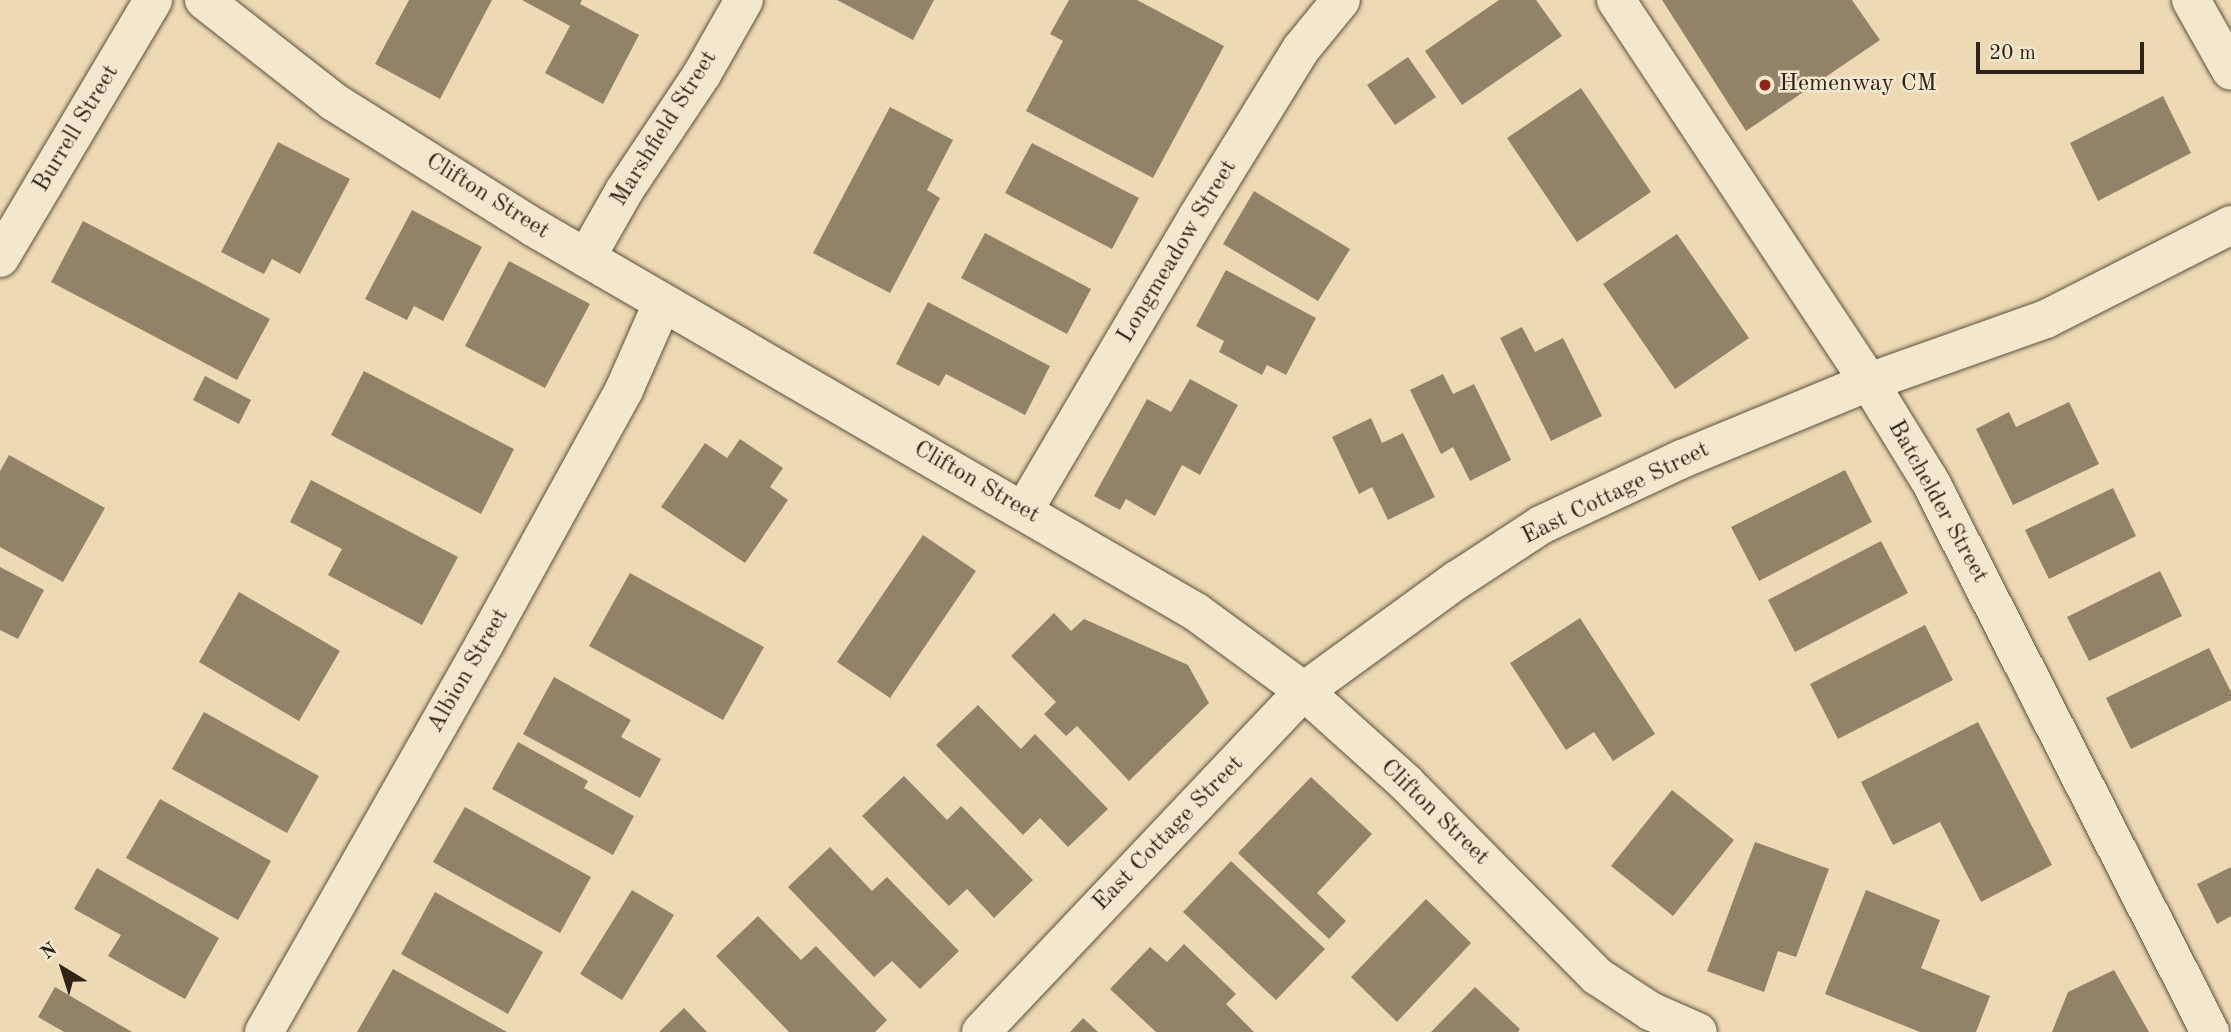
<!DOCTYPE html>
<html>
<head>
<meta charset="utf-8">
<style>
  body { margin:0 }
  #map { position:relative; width:2231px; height:1032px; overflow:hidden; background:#eddab4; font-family:"Old Standard TT",serif }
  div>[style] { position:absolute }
  .building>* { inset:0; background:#928268 }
  .roads { filter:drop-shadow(0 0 2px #5e503e) drop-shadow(0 0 2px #5e503e) }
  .minor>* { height:38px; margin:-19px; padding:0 19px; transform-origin:19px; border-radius:19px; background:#f3e7ce }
  .tertiary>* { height:38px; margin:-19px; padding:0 19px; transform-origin:19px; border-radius:19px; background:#f3e7ce }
  .dots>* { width:19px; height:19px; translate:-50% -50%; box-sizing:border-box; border:4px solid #f3e7ce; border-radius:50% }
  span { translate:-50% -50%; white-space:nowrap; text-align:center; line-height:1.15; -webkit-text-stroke:5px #f3e7ce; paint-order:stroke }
  .poi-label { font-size:24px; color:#2f2216 }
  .left { translate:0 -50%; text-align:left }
  .street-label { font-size:24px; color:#2f2216 }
  .north { position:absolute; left:28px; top:934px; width:70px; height:70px; -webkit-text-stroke:5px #f3e7ce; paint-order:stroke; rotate:322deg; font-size:19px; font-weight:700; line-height:28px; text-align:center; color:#2f2216 }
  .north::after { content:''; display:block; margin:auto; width:24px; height:32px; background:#2f2216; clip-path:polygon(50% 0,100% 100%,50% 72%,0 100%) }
  .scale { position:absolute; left:1976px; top:42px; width:168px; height:32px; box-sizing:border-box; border:4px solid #2f2216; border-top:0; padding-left:9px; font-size:21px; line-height:24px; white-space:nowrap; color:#2f2216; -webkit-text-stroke:5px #f3e7ce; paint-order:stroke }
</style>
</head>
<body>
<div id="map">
  <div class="building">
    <i style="clip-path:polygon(409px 0,492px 0,440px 99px,375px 64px)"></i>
    <i style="clip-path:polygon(522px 0,582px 0,580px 4px,639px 35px,603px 104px,545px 73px,570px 26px)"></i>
    <i style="clip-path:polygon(837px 0,934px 0,913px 40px)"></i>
    <i style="clip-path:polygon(1069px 0,1137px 0,1224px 46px,1153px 178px,1026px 111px,1063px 41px,1050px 34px)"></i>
    <i style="clip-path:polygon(1499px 0,1536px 0,1562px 36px,1462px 105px,1425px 51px)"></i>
    <i style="clip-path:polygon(1662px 0,1852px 0,1880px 40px,1746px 131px)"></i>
    <i style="clip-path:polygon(1408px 57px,1436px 97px,1395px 125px,1367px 85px)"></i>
    <i style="clip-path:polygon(1581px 88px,1651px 192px,1577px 242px,1507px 138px)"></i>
    <i style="clip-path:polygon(2163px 96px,2191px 153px,2098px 201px,2070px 143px)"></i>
    <i style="clip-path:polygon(890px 107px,953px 140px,927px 190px,940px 198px,890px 293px,813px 253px)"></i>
    <i style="clip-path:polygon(278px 142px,350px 179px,300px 274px,272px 259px,264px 274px,221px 252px)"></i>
    <i style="clip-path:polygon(1032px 143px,1139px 198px,1112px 249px,1005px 193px)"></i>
    <i style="clip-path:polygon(1254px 191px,1350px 249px,1318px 301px,1223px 244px)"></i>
    <i style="clip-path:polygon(412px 210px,482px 247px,443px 321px,414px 306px,407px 320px,365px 299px)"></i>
    <i style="clip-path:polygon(83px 221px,270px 319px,237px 380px,51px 282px)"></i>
    <i style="clip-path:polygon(985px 233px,1091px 289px,1067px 334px,961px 278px)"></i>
    <i style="clip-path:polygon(1677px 234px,1749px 338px,1675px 389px,1603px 284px)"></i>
    <i style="clip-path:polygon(509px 261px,590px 304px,545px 388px,465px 346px)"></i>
    <i style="clip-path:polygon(1226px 270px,1316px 318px,1286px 375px,1267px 365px,1262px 375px,1219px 352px,1224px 341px,1196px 326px)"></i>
    <i style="clip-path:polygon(928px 302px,1050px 366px,1025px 415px,946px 374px,939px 386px,896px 364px)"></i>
    <i style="clip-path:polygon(1522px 327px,1535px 352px,1563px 338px,1602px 416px,1551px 441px,1500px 338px)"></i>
    <i style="clip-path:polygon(364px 371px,514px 449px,481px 514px,331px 435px)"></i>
    <i style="clip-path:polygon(1443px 374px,1453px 394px,1474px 384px,1511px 460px,1470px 481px,1453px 447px,1441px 454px,1410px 390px)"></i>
    <i style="clip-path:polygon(205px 376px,251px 400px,239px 424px,193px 400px)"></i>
    <i style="clip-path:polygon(1190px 379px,1238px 405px,1200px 475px,1182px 465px,1155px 516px,1126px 499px,1120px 510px,1094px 496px,1147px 399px,1171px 412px)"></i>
    <i style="clip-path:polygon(2069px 402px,2099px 464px,2013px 505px,1976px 429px,2009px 412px,2016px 427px)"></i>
    <i style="clip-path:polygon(1371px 418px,1382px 443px,1403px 433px,1435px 497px,1388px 520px,1372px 487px,1359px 494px,1332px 437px)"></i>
    <i style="clip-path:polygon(740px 439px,783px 468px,770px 487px,788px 500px,745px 563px,661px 507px,705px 443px,727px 458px)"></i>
    <i style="clip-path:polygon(9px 455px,105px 508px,63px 582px,0 547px,0 471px)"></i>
    <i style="clip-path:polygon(1845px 470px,1872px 522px,1759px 581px,1731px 527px)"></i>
    <i style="clip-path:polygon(311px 480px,458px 557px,422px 625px,328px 575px,342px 549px,290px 522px)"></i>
    <i style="clip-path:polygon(2113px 488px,2136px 536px,2049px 579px,2025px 530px)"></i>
    <i style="clip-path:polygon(923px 535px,976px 571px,890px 698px,837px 662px)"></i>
    <i style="clip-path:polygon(1881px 541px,1908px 593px,1795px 652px,1768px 600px)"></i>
    <i style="clip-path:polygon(0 567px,44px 590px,18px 639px,0 630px)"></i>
    <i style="clip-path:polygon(2160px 571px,2182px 616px,2089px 661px,2067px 617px)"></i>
    <i style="clip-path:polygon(630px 573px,764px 647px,723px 720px,589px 646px)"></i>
    <i style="clip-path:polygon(239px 592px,340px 651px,299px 721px,199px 662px)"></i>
    <i style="clip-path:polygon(1054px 613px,1071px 631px,1084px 619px,1188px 665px,1209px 703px,1129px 781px,1077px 726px,1066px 736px,1044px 714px,1056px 702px,1011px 656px)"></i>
    <i style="clip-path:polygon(1580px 618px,1655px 734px,1613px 761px,1594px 732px,1566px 750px,1510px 663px)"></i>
    <i style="clip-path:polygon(1925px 625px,1953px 680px,1838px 739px,1810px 684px)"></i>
    <i style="clip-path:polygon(2209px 648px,2231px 692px,2231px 700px,2131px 749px,2106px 698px)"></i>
    <i style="clip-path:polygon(554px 677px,631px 720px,621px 737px,661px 759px,640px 798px,523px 734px)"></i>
    <i style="clip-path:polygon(978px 705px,1021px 749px,1035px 734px,1108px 809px,1068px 847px,1040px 818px,1023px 835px,936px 745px)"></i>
    <i style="clip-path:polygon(204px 712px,319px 776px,287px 833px,172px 769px)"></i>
    <i style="clip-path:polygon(1978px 722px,2052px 865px,1981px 902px,1940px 822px,1893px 845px,1861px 782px)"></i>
    <i style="clip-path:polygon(518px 742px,588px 781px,584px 788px,634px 816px,613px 855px,492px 789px)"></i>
    <i style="clip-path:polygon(904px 776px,947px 820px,961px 806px,1033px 880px,994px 918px,967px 889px,949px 906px,862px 816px)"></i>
    <i style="clip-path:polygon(1311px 777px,1372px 834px,1317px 893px,1346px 921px,1329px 939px,1238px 853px)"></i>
    <i style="clip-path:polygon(1672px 790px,1734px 840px,1673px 916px,1611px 866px)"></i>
    <i style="clip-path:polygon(160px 799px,271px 861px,238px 920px,126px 858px)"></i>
    <i style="clip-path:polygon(465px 807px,591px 877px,560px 933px,433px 862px)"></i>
    <i style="clip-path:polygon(1755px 842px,1829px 869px,1796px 957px,1778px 951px,1764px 992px,1707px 971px)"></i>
    <i style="clip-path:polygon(830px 847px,872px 891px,887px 877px,959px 951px,920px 989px,892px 961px,874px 977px,788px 887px)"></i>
    <i style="clip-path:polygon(1231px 861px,1325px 949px,1276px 1000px,1183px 912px)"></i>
    <i style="clip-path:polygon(2231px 867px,2231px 916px,2217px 924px,2197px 884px)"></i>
    <i style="clip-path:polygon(97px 868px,219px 938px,185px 999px,108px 956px,121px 935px,74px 909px)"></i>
    <i style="clip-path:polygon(632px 890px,674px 915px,622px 1000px,580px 974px)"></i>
    <i style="clip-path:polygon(1866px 890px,1940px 920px,1921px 968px,1990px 996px,1976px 1032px,1920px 1032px,1825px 994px)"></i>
    <i style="clip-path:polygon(435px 892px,543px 952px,508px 1014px,401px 954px)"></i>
    <i style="clip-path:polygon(1426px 899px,1471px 943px,1397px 1022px,1351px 977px)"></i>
    <i style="clip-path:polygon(758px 916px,801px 960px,816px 946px,887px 1020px,875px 1032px,789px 1032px,716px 956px)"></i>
    <i style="clip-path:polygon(1184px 944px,1236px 994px,1226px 1004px,1254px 1032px,1156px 1032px,1110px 989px,1150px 947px,1167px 962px)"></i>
    <i style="clip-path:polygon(393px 969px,507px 1032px,357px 1032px)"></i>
    <i style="clip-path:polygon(2114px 970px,2149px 1032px,2052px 1032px,2068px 992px)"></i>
    <i style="clip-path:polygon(55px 987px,132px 1032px,64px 1032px,38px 1017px)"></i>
    <i style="clip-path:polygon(1475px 987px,1520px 1029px,1518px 1032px,1431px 1032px)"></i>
    <i style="clip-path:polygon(684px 1008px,707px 1032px,659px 1032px)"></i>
    <i style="clip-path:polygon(1083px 1018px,1098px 1032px,1070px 1032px)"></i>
  </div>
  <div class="roads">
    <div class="minor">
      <i style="left:204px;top:0;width:165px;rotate:38.1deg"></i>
      <i style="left:334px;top:102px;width:235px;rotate:32.1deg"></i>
      <i style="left:533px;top:227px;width:767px;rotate:30.14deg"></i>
      <i style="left:1196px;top:612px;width:134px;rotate:36.2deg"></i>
      <i style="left:1304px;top:691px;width:137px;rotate:42deg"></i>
      <i style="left:1406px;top:783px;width:272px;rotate:45.3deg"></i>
      <i style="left:1597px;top:976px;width:64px;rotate:33.4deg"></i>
      <i style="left:1650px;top:1011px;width:52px;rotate:23.6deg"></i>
      <i style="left:1616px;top:0;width:458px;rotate:56.5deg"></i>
      <i style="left:1869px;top:382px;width:116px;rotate:58.4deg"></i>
      <i style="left:1930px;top:481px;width:618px;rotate:63.06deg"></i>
      <i style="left:2191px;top:0;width:81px;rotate:60.6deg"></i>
      <i style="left:0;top:258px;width:300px;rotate:-59.3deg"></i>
      <i style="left:586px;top:258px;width:77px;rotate:-60.4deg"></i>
      <i style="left:624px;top:191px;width:141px;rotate:-56.3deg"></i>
      <i style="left:702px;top:74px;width:85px;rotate:-60.4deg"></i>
      <i style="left:1024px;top:510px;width:338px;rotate:-59.4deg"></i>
      <i style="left:1196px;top:219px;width:200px;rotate:-58.3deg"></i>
      <i style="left:1301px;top:49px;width:63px;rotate:-50.8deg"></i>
      <i style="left:264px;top:1032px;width:447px;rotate:-60.4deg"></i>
      <i style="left:485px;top:643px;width:289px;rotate:-61.2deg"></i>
      <i style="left:624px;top:390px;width:94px;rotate:-66.2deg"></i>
    </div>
    <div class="tertiary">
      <i style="left:981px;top:1032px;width:470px;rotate:-46.6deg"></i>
      <i style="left:1304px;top:691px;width:189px;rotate:-36deg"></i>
      <i style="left:1457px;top:580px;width:100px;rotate:-33.2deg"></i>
      <i style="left:1541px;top:525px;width:156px;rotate:-25.1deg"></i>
      <i style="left:1682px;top:459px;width:202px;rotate:-22.4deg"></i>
      <i style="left:1869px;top:382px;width:188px;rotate:-19.6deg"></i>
      <i style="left:2046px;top:319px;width:208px;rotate:-26.9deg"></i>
    </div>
  </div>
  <div class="dots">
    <i style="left:1765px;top:85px;background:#8f2418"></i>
  </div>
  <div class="poi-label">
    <span class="left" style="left:1779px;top:85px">Hemenway CM</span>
  </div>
  <div class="street-label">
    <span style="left:77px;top:129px;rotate:-59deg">Burrell Street</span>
    <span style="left:665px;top:129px;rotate:-58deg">Marshfield Street</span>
    <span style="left:487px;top:197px;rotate:32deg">Clifton Street</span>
    <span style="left:1178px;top:252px;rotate:-59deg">Longmeadow Street</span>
    <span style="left:976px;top:483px;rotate:30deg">Clifton Street</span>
    <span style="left:1616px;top:494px;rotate:-26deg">East Cottage Street</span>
    <span style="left:1937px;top:502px;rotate:61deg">Batchelder Street</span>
    <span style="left:469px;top:671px;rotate:-60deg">Albion Street</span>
    <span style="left:1434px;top:813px;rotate:44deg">Clifton Street</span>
    <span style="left:1169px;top:834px;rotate:-46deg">East Cottage Street</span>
  </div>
  <div class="north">N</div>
  <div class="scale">20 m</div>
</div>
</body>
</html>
